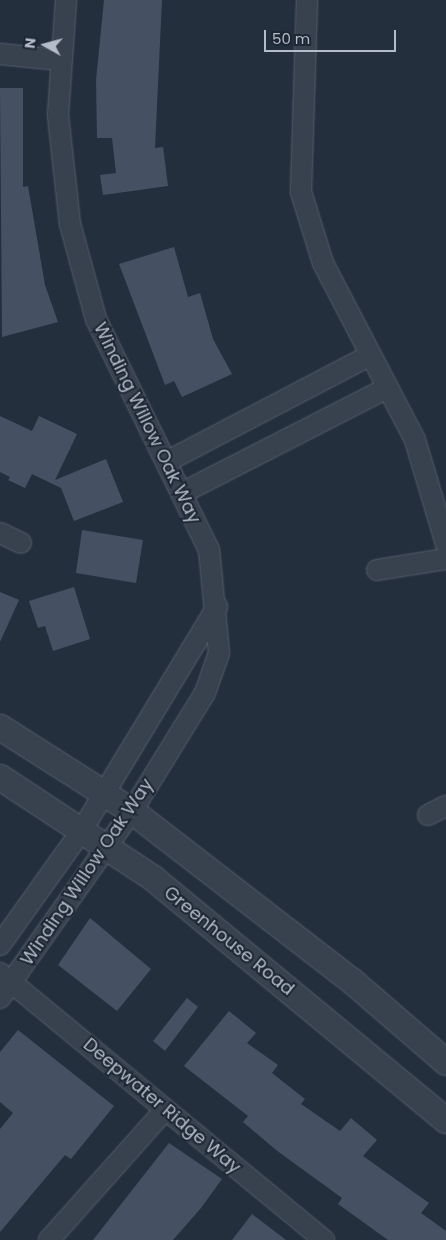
<!DOCTYPE html>
<html>
<head>
<meta charset="utf-8">
<style>
  body { margin:0 }
  #map { position:relative; width:446px; height:1240px; overflow:hidden; background:#242f3e; font-family:Poppins,sans-serif }
  div>[style] { position:absolute }
  .building>* { inset:0; background:#455162 }
  .roads { filter:drop-shadow(0 0 1px #565f6c) drop-shadow(0 0 1px #565f6c) }
  .minor>* { height:20px; margin:-10px; padding:0 10px; transform-origin:10px; border-radius:10px; background:#38414e }
  .tertiary>* { height:25px; margin:-12.5px; padding:0 12.5px; transform-origin:12.5px; border-radius:12.5px; background:#38414e }
  span { translate:-50% -50%; white-space:nowrap; text-align:center; line-height:1.15; -webkit-text-stroke:4px #1d2633; paint-order:stroke }
  .street-label { font-size:18px; color:#b4bcc9 }
  .north { position:absolute; left:20px; top:20px; width:50px; height:50px; -webkit-text-stroke:4px #1d2633; paint-order:stroke; rotate:277deg; font-size:14px; font-weight:700; line-height:20px; text-align:center; color:#b4bcc9 }
  .north::after { content:''; display:block; margin:auto; width:18px; height:22px; background:#b4bcc9; clip-path:polygon(50% 0,100% 100%,50% 72%,0 100%) }
  .scale { position:absolute; left:264px; top:30px; width:132px; height:22px; box-sizing:border-box; border:2px solid #b4bcc9; border-top:0; padding-left:6px; font-size:15px; line-height:18px; white-space:nowrap; color:#b4bcc9; -webkit-text-stroke:4px #1d2633; paint-order:stroke }
</style>
</head>
<body>
<div id="map">
  <div class="building">
    <i style="clip-path:polygon(104px 0,162px 0,155px 148px,163px 147px,168px 186px,103px 195px,100px 175px,116px 173px,112px 138px,97px 138px,96px 80px)"></i>
    <i style="clip-path:polygon(0 88px,23px 88px,23px 187px,28px 186px,45px 285px,58px 322px,2px 337px)"></i>
    <i style="clip-path:polygon(174px 247px,188px 297px,200px 293px,213px 339px,232px 374px,182px 397px,174px 381px,165px 385px,119px 264px)"></i>
    <i style="clip-path:polygon(0 416px,32px 431px,39px 416px,77px 434px,55px 480px,106px 459px,123px 502px,74px 521px,61px 488px,32px 474px,25px 488px,8px 480px,10px 477px,0 472px)"></i>
    <i style="clip-path:polygon(82px 530px,143px 540px,136px 583px,76px 573px)"></i>
    <i style="clip-path:polygon(74px 587px,90px 639px,53px 651px,45px 626px,38px 628px,29px 601px)"></i>
    <i style="clip-path:polygon(0 592px,19px 600px,0 642px)"></i>
    <i style="clip-path:polygon(90px 918px,151px 969px,117px 1011px,58px 965px)"></i>
    <i style="clip-path:polygon(187px 998px,198px 1007px,165px 1051px,153px 1041px)"></i>
    <i style="clip-path:polygon(229px 1011px,256px 1033px,247px 1043px,278px 1065px,272px 1073px,305px 1099px,301px 1104px,340px 1131px,351px 1118px,377px 1140px,363px 1156px,429px 1203px,421px 1213px,446px 1231px,446px 1240px,388px 1240px,338px 1204px,342px 1198px,276px 1150px,243px 1122px,248px 1116px,184px 1066px)"></i>
    <i style="clip-path:polygon(18px 1030px,114px 1106px,71px 1159px,65px 1155px,0 1232px,0 1129px,13px 1113px,0 1102px,0 1052px)"></i>
    <i style="clip-path:polygon(169px 1143px,222px 1179px,201px 1208px,173px 1240px,93px 1240px)"></i>
    <i style="clip-path:polygon(252px 1214px,286px 1240px,232px 1240px)"></i>
  </div>
  <div class="roads">
    <div class="minor">
      <i style="left:307px;top:0;width:192px;rotate:91.8deg"></i>
      <i style="left:301px;top:192px;width:74px;rotate:72.8deg"></i>
      <i style="left:323px;top:263px;width:199px;rotate:62.5deg"></i>
      <i style="left:415px;top:440px;width:109px;rotate:73.4deg"></i>
      <i style="left:0;top:54px;width:60px;rotate:5.7deg"></i>
      <i style="left:166px;top:462px;width:229px;rotate:-27.6deg"></i>
      <i style="left:182px;top:493px;width:228px;rotate:-27.1deg"></i>
      <i style="left:0;top:533px;width:23px;rotate:25deg"></i>
      <i style="left:377px;top:570px;width:70px;rotate:-9.1deg"></i>
      <i style="left:428px;top:815px;width:20px;rotate:-27deg"></i>
      <i style="left:0;top:945px;width:141px;rotate:-54.5deg"></i>
      <i style="left:82px;top:830px;width:261px;rotate:-58.8deg"></i>
      <i style="left:0;top:973px;width:420px;rotate:39.5deg"></i>
      <i style="left:0;top:998px;width:229px;rotate:-54.8deg"></i>
      <i style="left:132px;top:811px;width:139px;rotate:-58.3deg"></i>
      <i style="left:205px;top:693px;width:42px;rotate:-70.7deg"></i>
      <i style="left:219px;top:653px;width:103px;rotate:-95.5deg"></i>
      <i style="left:209px;top:550px;width:257px;rotate:-116.1deg"></i>
      <i style="left:96px;top:319px;width:98px;rotate:-105.3deg"></i>
      <i style="left:70px;top:224px;width:110px;rotate:-96.3deg"></i>
      <i style="left:58px;top:115px;width:115px;rotate:-86deg"></i>
      <i style="left:49px;top:1240px;width:174px;rotate:-48.3deg"></i>
    </div>
    <div class="tertiary">
      <i style="left:0;top:727px;width:156px;rotate:32.5deg"></i>
      <i style="left:132px;top:811px;width:278px;rotate:37.7deg"></i>
      <i style="left:352px;top:981px;width:124px;rotate:40.8deg"></i>
      <i style="left:0;top:777px;width:183px;rotate:33.4deg"></i>
      <i style="left:153px;top:878px;width:380px;rotate:39.6deg"></i>
    </div>
  </div>
  <div class="street-label">
    <span style="left:147px;top:423px;rotate:64deg">Winding Willow Oak Way</span>
    <span style="left:87px;top:872px;rotate:-56deg">Winding Willow Oak Way</span>
    <span style="left:229px;top:941px;rotate:39deg">Greenhouse Road</span>
    <span style="left:162px;top:1106px;rotate:40deg">Deepwater Ridge Way</span>
  </div>
  <div class="north">N</div>
  <div class="scale">50 m</div>
</div>
</body>
</html>
